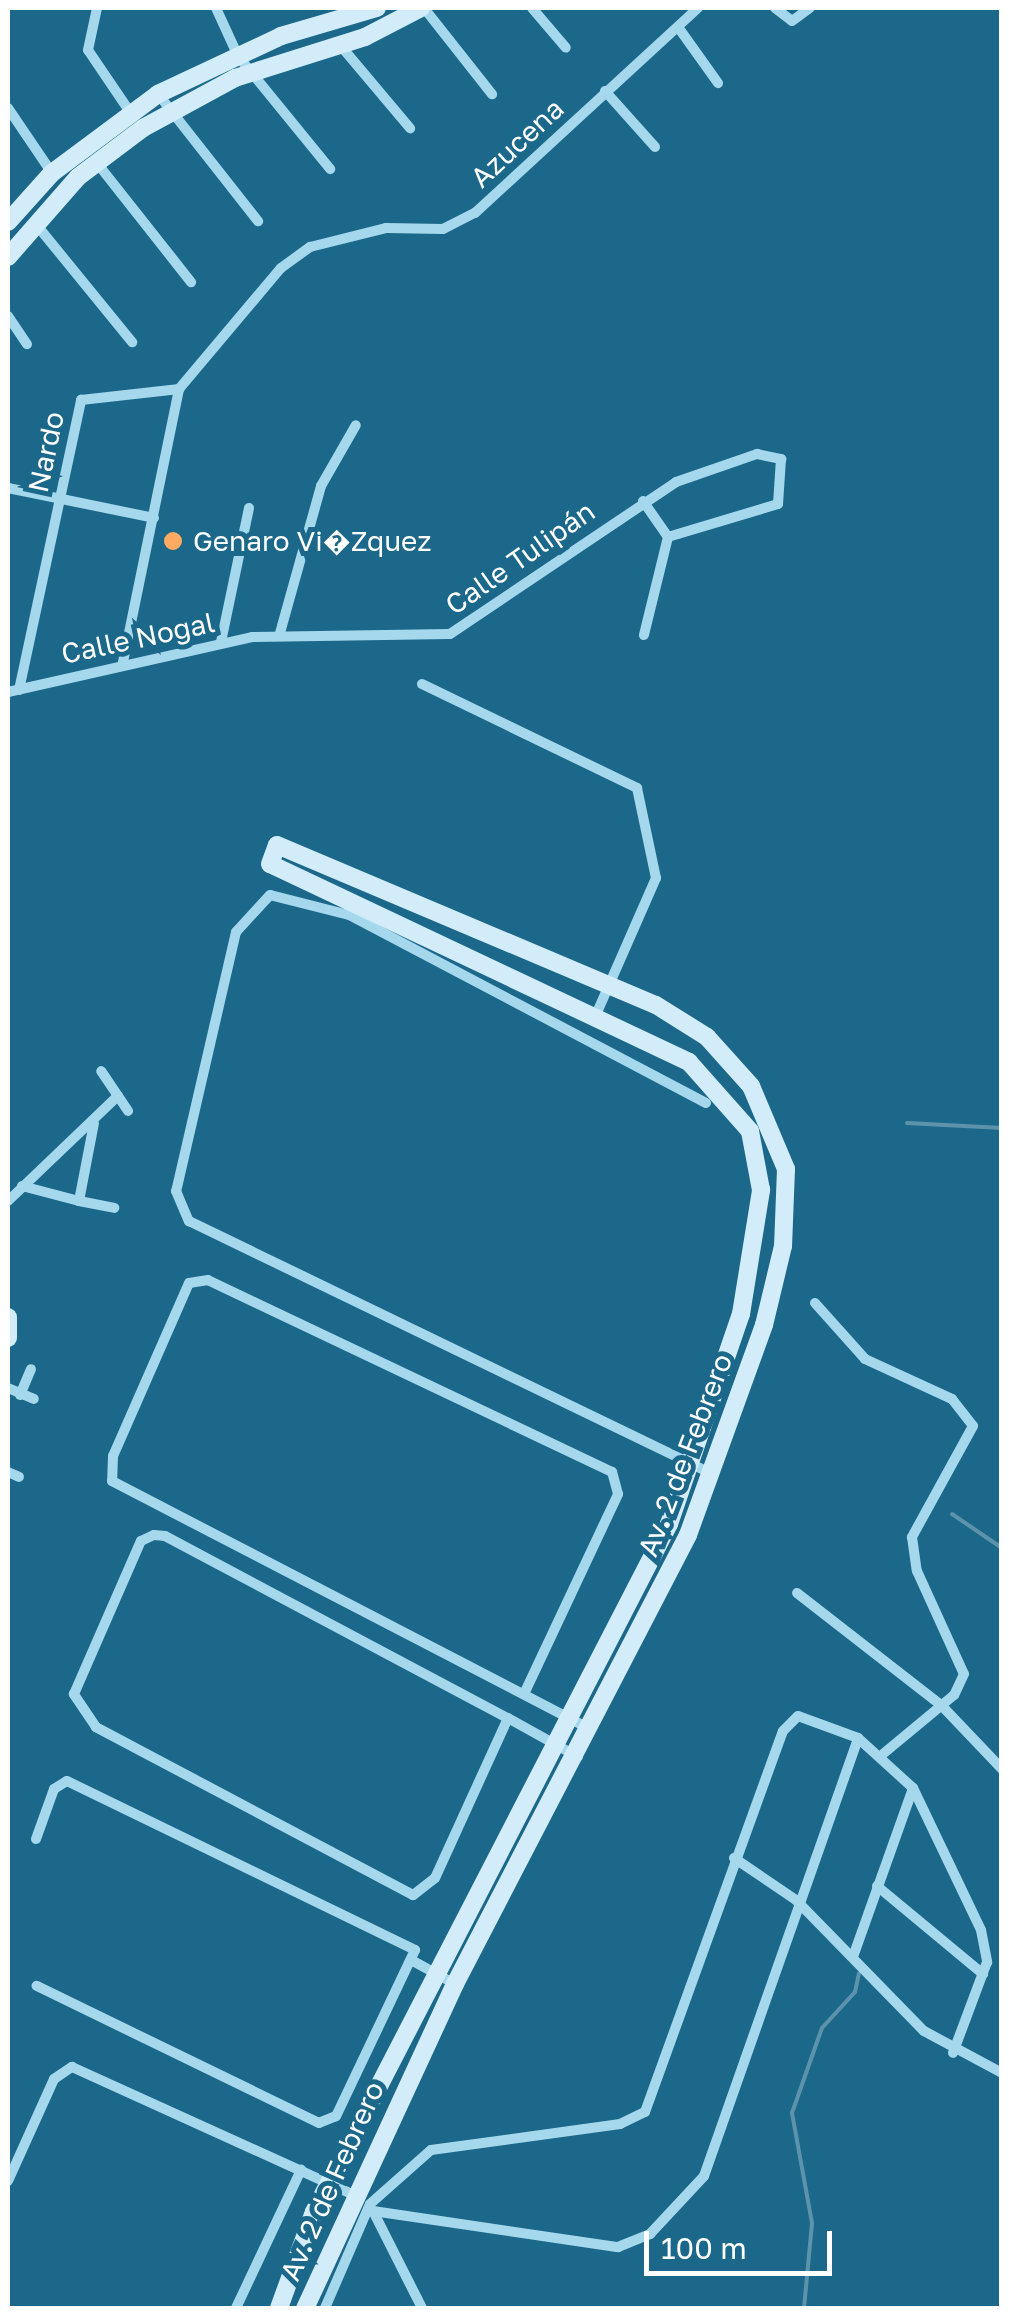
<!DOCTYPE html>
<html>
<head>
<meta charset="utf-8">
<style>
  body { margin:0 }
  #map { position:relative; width:1009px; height:2316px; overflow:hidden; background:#1b688a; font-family:"Golos Text",sans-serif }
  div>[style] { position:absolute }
  .stream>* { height:4px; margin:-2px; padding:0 2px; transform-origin:2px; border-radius:2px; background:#5d93aa }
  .street>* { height:10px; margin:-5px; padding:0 5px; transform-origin:5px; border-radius:5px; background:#a5d8ed }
  .secondary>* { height:18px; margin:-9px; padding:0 9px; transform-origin:9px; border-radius:9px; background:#d2edf9 }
  .dots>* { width:28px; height:28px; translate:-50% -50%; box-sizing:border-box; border:5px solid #1b688a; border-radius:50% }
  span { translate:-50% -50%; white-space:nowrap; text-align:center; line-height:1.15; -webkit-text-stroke:10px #1b688a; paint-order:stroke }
  .street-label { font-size:28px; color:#fff }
  .poi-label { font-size:28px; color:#fff }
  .left { translate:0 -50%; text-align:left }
  .frame { position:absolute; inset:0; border:10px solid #fff; pointer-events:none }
  .scale { position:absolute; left:644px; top:2231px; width:188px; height:45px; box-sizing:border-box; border:5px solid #fff; border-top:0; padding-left:12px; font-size:30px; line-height:35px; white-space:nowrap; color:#fff; -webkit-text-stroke:8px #1b688a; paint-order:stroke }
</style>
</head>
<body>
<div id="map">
  <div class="stream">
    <i style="left:907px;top:1123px;width:95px;rotate:3deg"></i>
    <i style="left:952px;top:1514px;width:60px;rotate:34.2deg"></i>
    <i style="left:804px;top:2308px;width:85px;rotate:-84.6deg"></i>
    <i style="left:812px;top:2223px;width:112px;rotate:-100.3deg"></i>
    <i style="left:792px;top:2113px;width:90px;rotate:-70.6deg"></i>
    <i style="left:822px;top:2028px;width:49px;rotate:-47.5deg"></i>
    <i style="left:855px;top:1992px;width:19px;rotate:-78deg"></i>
  </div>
  <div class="street">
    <i style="left:97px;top:8px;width:43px;rotate:102.1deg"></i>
    <i style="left:88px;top:50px;width:75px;rotate:55.9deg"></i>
    <i style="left:216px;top:8px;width:53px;rotate:65.4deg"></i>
    <i style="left:238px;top:56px;width:146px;rotate:50.8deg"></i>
    <i style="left:424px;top:8px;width:110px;rotate:51.7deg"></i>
    <i style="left:532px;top:8px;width:52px;rotate:49.6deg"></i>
    <i style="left:775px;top:8px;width:21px;rotate:37deg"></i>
    <i style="left:792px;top:21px;width:22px;rotate:-36deg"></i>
    <i style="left:678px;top:27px;width:69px;rotate:54.5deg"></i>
    <i style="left:340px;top:45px;width:109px;rotate:49.9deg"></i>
    <i style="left:605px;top:91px;width:75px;rotate:48.2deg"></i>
    <i style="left:158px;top:94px;width:162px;rotate:51.8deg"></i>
    <i style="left:8px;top:108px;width:78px;rotate:55.9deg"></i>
    <i style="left:97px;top:163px;width:152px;rotate:51.7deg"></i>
    <i style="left:35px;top:223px;width:154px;rotate:50.8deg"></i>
    <i style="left:8px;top:316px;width:34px;rotate:56deg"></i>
    <i style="left:8px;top:488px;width:149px;rotate:11.6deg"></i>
    <i style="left:643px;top:501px;width:44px;rotate:55.2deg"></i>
    <i style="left:668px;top:537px;width:101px;rotate:103.8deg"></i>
    <i style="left:280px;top:633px;width:153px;rotate:-74.4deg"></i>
    <i style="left:321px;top:486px;width:70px;rotate:-60.2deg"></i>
    <i style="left:221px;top:642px;width:137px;rotate:-78.2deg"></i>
    <i style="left:123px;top:662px;width:279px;rotate:-78.4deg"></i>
    <i style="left:179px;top:389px;width:158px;rotate:-49.9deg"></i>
    <i style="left:281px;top:268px;width:36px;rotate:-36deg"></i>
    <i style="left:310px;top:247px;width:78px;rotate:-14deg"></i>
    <i style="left:386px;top:228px;width:57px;rotate:1deg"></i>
    <i style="left:443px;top:229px;width:36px;rotate:-27deg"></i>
    <i style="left:475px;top:213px;width:303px;rotate:-42.6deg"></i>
    <i style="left:422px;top:684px;width:239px;rotate:25.8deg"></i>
    <i style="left:637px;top:788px;width:92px;rotate:78.1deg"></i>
    <i style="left:656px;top:878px;width:152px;rotate:113.7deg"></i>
    <i style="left:19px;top:690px;width:297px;rotate:-77.9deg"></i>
    <i style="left:81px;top:400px;width:99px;rotate:-6.4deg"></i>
    <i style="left:8px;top:692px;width:250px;rotate:-12.7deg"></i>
    <i style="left:252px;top:637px;width:198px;rotate:-0.9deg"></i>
    <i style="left:450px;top:634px;width:272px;rotate:-33.9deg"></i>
    <i style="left:676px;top:482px;width:86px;rotate:-19.1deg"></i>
    <i style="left:757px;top:454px;width:25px;rotate:12deg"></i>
    <i style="left:781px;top:459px;width:45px;rotate:93.8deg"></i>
    <i style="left:778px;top:504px;width:115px;rotate:163.3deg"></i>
    <i style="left:118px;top:1096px;width:18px;rotate:56deg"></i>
    <i style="left:706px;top:1103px;width:403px;rotate:-152.2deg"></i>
    <i style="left:349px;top:915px;width:81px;rotate:-165.8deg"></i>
    <i style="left:270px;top:895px;width:50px;rotate:132.6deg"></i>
    <i style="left:236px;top:932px;width:266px;rotate:103deg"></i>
    <i style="left:176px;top:1191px;width:33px;rotate:67deg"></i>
    <i style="left:189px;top:1221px;width:579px;rotate:25.81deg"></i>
    <i style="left:22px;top:1186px;width:59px;rotate:14.7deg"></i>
    <i style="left:79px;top:1201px;width:79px;rotate:-79.1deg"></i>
    <i style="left:8px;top:1201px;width:152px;rotate:-43.7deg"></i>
    <i style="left:118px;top:1096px;width:30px;rotate:-124deg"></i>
    <i style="left:79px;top:1201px;width:36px;rotate:11deg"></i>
    <i style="left:815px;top:1303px;width:75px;rotate:48.2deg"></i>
    <i style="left:865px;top:1359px;width:96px;rotate:24.7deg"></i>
    <i style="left:952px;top:1399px;width:34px;rotate:52deg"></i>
    <i style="left:973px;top:1426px;width:127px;rotate:118.8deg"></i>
    <i style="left:912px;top:1537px;width:34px;rotate:82deg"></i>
    <i style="left:917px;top:1571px;width:113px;rotate:65.5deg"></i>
    <i style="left:964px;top:1674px;width:23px;rotate:115deg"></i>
    <i style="left:954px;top:1695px;width:92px;rotate:140.3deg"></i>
    <i style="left:8px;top:1388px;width:28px;rotate:23deg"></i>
    <i style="left:20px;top:1395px;width:28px;rotate:-67deg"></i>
    <i style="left:8px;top:1472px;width:12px;rotate:24deg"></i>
    <i style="left:797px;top:1593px;width:184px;rotate:37.9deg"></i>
    <i style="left:942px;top:1706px;width:87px;rotate:46.4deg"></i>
    <i style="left:524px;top:1694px;width:221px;rotate:-64.8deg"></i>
    <i style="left:618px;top:1494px;width:23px;rotate:-105deg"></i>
    <i style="left:612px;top:1472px;width:447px;rotate:-154.6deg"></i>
    <i style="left:208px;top:1280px;width:19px;rotate:171deg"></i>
    <i style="left:189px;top:1283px;width:189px;rotate:113.7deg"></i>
    <i style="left:113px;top:1456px;width:25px;rotate:92deg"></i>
    <i style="left:112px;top:1481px;width:539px;rotate:27.42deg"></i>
    <i style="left:508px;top:1718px;width:176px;rotate:114.5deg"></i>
    <i style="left:435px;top:1878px;width:28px;rotate:142deg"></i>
    <i style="left:413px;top:1895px;width:359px;rotate:-152.1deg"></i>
    <i style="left:96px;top:1727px;width:40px;rotate:-124deg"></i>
    <i style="left:74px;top:1694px;width:167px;rotate:-66.4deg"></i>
    <i style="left:141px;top:1541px;width:14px;rotate:-25deg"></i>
    <i style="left:154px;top:1535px;width:11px;rotate:5deg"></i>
    <i style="left:165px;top:1536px;width:388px;rotate:28deg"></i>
    <i style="left:508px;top:1718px;width:80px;rotate:29.1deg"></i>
    <i style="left:36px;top:1839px;width:53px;rotate:-70.2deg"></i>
    <i style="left:54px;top:1789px;width:15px;rotate:-32deg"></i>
    <i style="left:67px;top:1781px;width:387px;rotate:25.9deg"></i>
    <i style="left:415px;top:1950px;width:184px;rotate:115.4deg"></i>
    <i style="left:336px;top:2116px;width:18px;rotate:158deg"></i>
    <i style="left:319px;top:2123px;width:314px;rotate:-154.1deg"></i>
    <i style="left:734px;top:1858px;width:75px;rotate:34.1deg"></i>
    <i style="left:796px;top:1900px;width:183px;rotate:45.7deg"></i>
    <i style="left:924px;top:2031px;width:89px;rotate:28.3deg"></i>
    <i style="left:877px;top:1886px;width:138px;rotate:39.7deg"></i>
    <i style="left:854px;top:1954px;width:176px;rotate:-70.4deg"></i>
    <i style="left:413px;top:1961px;width:48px;rotate:28.7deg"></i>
    <i style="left:8px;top:2181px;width:112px;rotate:-65.7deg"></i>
    <i style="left:54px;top:2079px;width:22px;rotate:-34deg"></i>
    <i style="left:72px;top:2067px;width:307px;rotate:24.4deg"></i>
    <i style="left:236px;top:2308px;width:153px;rotate:-64.8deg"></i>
    <i style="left:325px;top:2308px;width:113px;rotate:-66.6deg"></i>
    <i style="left:370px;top:2204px;width:81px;rotate:-41.5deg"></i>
    <i style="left:431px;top:2150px;width:191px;rotate:-7.8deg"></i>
    <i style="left:620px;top:2124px;width:28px;rotate:-26deg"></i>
    <i style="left:645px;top:2112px;width:405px;rotate:-70.1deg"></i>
    <i style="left:783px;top:1731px;width:21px;rotate:-45deg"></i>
    <i style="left:798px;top:1716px;width:64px;rotate:20.1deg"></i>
    <i style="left:858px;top:1738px;width:74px;rotate:42.3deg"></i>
    <i style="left:913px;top:1788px;width:157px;rotate:64.4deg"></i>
    <i style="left:981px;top:1930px;width:33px;rotate:79deg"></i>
    <i style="left:987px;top:1962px;width:97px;rotate:110.5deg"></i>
    <i style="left:422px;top:2308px;width:109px;rotate:-116.8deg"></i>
    <i style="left:373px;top:2211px;width:248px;rotate:8.4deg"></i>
    <i style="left:618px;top:2247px;width:35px;rotate:-22deg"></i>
    <i style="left:650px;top:2234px;width:79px;rotate:-47deg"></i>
    <i style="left:704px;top:2176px;width:464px;rotate:-70.6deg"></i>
  </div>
  <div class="secondary">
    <i style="left:8px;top:222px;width:66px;rotate:-48.1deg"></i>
    <i style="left:52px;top:173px;width:132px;rotate:-36.7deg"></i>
    <i style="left:158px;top:94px;width:136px;rotate:-25.2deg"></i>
    <i style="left:281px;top:36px;width:100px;rotate:-16.3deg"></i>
    <i style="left:8px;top:257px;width:106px;rotate:-48.8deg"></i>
    <i style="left:78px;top:177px;width:81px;rotate:-37deg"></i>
    <i style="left:143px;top:128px;width:105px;rotate:-28.5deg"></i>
    <i style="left:235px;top:78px;width:136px;rotate:-17.5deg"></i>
    <i style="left:365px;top:37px;width:63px;rotate:-27.4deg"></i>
    <i style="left:8px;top:1317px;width:21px;rotate:90deg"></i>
    <i style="left:279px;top:2308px;width:102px;rotate:-70deg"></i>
    <i style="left:314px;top:2212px;width:774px;rotate:-62.71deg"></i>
    <i style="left:669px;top:1524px;width:222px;rotate:-71.1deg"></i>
    <i style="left:741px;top:1314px;width:126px;rotate:-80.8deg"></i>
    <i style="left:761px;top:1190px;width:60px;rotate:-100.6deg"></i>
    <i style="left:750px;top:1131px;width:92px;rotate:-131.5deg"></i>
    <i style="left:689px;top:1062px;width:463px;rotate:-154.7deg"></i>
    <i style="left:270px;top:864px;width:20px;rotate:-70deg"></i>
    <i style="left:277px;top:845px;width:411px;rotate:22.9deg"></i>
    <i style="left:656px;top:1005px;width:60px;rotate:32.1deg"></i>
    <i style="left:707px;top:1037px;width:66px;rotate:48.1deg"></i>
    <i style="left:751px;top:1086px;width:90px;rotate:67.1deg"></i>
    <i style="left:786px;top:1169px;width:77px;rotate:92.2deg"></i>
    <i style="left:783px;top:1246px;width:81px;rotate:103.5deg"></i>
    <i style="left:764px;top:1325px;width:223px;rotate:109.9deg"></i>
    <i style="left:688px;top:1535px;width:506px;rotate:117.43deg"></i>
    <i style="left:455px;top:1984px;width:357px;rotate:114.8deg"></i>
  </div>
  <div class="dots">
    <i style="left:173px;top:541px;background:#feaa62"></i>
  </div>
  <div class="street-label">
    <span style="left:517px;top:143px;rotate:-43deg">Azucena</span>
    <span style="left:46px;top:452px;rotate:-78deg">Nardo</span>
    <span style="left:520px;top:558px;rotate:-35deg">Calle Tulipán</span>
    <span style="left:138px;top:638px;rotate:-12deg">Calle Nogal</span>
    <span style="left:685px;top:1455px;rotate:-69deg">Av. 2 de Febrero</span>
    <span style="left:332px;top:2181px;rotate:-66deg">Av. 2 de Febrero</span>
  </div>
  <div class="poi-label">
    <span class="left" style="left:193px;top:541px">Genaro Vi�Zquez</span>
  </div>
  <div class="frame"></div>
  <div class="scale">100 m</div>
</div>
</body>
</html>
